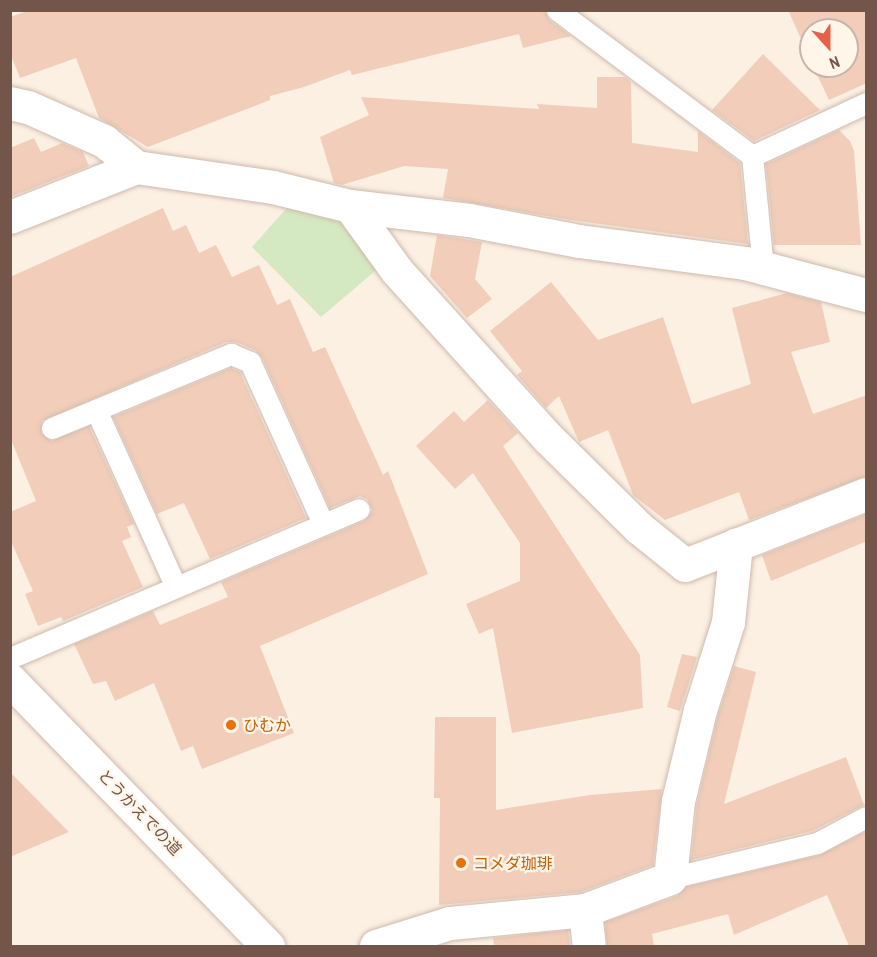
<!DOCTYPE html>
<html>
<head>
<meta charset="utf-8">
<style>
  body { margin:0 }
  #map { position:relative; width:877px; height:957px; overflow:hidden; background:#fcf0e3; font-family:"Archivo Narrow","Noto Sans JP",sans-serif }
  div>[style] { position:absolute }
  .green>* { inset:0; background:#d4e9c1 }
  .building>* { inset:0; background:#f1cdba }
  .roads { filter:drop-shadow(0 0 2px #cfb9ac) drop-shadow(0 0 2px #cfb9ac) }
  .service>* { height:21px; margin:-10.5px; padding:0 10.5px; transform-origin:10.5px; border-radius:10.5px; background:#fff }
  .minor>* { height:33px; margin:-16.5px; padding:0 16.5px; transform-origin:16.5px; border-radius:16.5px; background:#fff }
  .tertiary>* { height:33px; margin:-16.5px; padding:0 16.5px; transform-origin:16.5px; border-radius:16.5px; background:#fff }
  .dots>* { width:16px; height:16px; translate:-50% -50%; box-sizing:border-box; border:3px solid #fff5e9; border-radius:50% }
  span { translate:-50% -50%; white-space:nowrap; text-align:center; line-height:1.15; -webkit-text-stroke:4.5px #fff5e9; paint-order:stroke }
  .food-label { font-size:16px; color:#c56008 }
  .left { translate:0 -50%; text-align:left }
  .street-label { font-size:16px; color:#745549 }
  .frame { position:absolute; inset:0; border:12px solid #745549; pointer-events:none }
  .north { position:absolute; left:799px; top:18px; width:60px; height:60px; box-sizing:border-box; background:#fff5e9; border:2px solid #c7b5a9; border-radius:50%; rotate:159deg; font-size:16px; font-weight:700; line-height:24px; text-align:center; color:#745549 }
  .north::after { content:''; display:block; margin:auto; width:21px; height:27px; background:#e66148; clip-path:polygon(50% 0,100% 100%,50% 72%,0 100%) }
</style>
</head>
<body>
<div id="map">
  <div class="green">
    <i style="clip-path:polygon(293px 201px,341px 211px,381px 266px,321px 317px,252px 247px)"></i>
  </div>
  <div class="building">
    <i style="clip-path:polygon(30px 10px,545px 10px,549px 20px,571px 36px,523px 48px,519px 34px,352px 75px,350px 70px,304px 87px,270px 96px,270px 100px,148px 147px,99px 118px,76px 58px,20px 78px,10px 53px,10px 17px)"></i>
    <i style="clip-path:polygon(788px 10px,867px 10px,867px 83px,829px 100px,813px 66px,847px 66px,847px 30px,811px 30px,811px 61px)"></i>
    <i style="clip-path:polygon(763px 54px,820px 110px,754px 141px,712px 110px)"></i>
    <i style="clip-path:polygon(597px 77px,625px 77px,631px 82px,632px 143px,698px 152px,698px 131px,740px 163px,748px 244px,571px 220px,443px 198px,448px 169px,404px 166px,342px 185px,334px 183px,320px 137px,369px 115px,361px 97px,539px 109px,537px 104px,597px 108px)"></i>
    <i style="clip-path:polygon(839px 130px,850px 141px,854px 151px,861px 245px,774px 245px,766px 164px)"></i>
    <i style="clip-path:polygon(34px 138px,41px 152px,62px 143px,83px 152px,89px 166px,10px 197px,10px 148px)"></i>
    <i style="clip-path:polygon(163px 208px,173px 231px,186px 225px,199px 253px,216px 245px,232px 277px,259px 265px,277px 305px,290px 299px,313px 352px,325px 347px,383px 475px,388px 471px,428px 574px,260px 646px,294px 733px,202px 769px,193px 746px,181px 751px,154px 683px,115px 701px,106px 681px,93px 684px,74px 644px,153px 611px,160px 625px,228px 597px,221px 582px,364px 521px,372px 510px,367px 499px,360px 496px,330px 508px,262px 357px,255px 350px,236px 342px,226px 342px,42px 421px,41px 433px,51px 441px,89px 426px,134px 524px,127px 527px,131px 537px,122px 541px,143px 587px,63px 621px,61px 617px,38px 626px,25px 594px,33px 591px,10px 539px,10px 512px,36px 501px,10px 437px,10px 277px)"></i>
    <i style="clip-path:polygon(437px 235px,482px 242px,475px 279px,492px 299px,467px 318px,430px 276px)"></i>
    <i style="clip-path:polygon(551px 282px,598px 340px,663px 317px,692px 404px,751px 384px,732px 308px,787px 293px,821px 302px,830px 342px,791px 352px,813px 414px,867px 395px,867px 476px,749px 520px,739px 492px,665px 520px,633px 495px,608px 430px,579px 442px,559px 396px,546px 408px,517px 375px,522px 371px,490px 331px)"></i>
    <i style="clip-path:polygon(231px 368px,240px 372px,306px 518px,210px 559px,184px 503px,157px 514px,113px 417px)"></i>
    <i style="clip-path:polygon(488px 400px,518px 433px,503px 446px,640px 655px,643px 708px,512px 733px,493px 628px,479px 634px,466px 604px,520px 581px,520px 543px,473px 473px,455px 489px,416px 446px,454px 411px,464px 422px)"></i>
    <i style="clip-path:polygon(867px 514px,867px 541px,771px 581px,762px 555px)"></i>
    <i style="clip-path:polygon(682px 654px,697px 657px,680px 711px,667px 707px)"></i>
    <i style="clip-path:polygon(734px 666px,756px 672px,724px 804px,846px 757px,864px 805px,812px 831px,691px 860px,697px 804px,718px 715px)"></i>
    <i style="clip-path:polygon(435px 717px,496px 717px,496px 810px,590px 795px,662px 789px,653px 865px,581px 892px,439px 905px,440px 798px,434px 798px)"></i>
    <i style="clip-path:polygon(10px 772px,69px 832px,10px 857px)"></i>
    <i style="clip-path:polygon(867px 831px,867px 946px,849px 946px,827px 895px,734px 935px,728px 914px,652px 934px,654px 946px,607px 946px,605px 922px,677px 896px,686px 887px,820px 855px)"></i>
    <i style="clip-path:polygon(568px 930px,570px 946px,494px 946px,493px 938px)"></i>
  </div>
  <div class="roads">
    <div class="service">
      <i style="left:557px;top:10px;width:244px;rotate:36.8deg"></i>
      <i style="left:763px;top:268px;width:113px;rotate:-95.6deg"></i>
      <i style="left:752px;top:156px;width:126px;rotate:-24.9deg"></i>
      <i style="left:96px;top:410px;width:194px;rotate:65.7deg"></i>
      <i style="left:52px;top:428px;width:194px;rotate:-22.5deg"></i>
      <i style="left:231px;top:354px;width:21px;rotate:23deg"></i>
      <i style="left:250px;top:362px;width:178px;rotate:65.7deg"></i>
      <i style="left:10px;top:658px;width:379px;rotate:-23.1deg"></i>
      <i style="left:670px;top:878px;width:151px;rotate:-13.4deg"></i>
      <i style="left:817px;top:843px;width:55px;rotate:-28deg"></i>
    </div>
    <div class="minor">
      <i style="left:10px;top:103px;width:18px;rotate:13deg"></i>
      <i style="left:28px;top:107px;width:83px;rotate:24.1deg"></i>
      <i style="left:104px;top:141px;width:41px;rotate:39.1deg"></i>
      <i style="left:136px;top:167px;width:138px;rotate:8.3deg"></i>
      <i style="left:273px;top:187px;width:79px;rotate:13.9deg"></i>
      <i style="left:350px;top:206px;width:120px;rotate:6.7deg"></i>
      <i style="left:469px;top:220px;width:112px;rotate:10.8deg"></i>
      <i style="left:579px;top:241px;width:167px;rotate:7.5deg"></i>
      <i style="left:745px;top:263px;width:125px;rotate:14.8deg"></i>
      <i style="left:350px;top:206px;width:80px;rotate:54.1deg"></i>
      <i style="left:397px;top:271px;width:225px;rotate:47.9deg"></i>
      <i style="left:548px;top:438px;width:128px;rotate:44.7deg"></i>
      <i style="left:639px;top:528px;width:59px;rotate:38.8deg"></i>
      <i style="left:685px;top:565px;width:194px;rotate:-21.4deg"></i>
      <i style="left:10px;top:217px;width:136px;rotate:-21.6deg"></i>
      <i style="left:585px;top:910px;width:36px;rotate:84deg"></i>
      <i style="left:376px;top:946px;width:77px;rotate:-17.3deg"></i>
      <i style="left:450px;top:923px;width:136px;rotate:-5.5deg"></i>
      <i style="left:585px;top:910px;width:91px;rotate:-20.6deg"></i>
      <i style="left:670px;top:878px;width:77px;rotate:-84.1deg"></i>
      <i style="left:678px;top:801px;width:94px;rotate:-76.4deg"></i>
      <i style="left:700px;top:710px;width:92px;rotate:-72.3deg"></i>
      <i style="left:728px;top:622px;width:78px;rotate:-84.1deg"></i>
    </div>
    <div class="tertiary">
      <i style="left:10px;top:680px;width:371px;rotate:45.9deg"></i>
    </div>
  </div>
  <div class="dots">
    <i style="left:231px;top:725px;background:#e8710a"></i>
    <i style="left:461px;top:863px;background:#e8710a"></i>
  </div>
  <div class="food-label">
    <span class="left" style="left:243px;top:725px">ひむか</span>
    <span class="left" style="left:473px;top:863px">コメダ珈琲</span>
  </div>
  <div class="street-label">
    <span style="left:140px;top:812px;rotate:46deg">とうかえでの道</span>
  </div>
  <div class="frame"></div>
  <div class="north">N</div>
</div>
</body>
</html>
